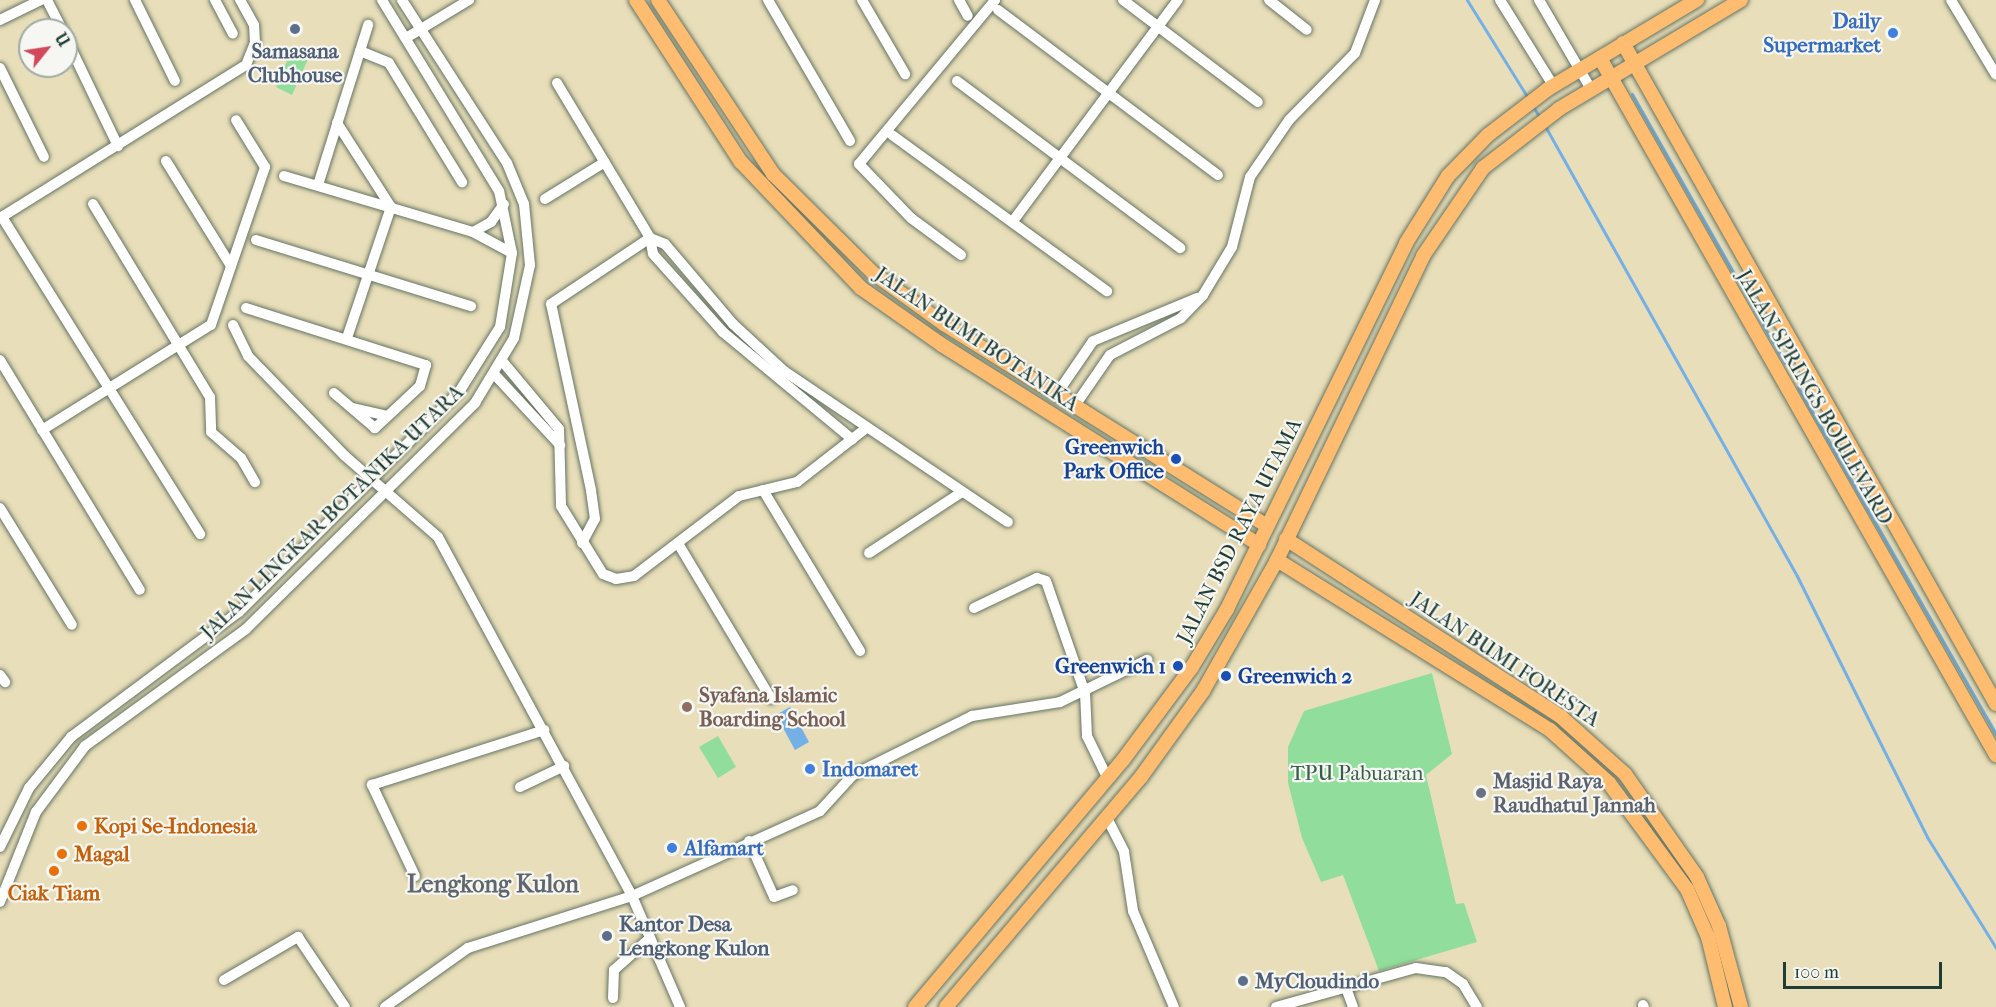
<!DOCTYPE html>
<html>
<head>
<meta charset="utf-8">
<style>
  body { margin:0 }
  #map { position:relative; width:1996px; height:1007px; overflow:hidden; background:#e8deb9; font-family:"IM FELL French Canon",serif }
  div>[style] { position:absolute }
  .green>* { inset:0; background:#91de9c }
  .water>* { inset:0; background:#74afe5 }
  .stream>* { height:3px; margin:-1.5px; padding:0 1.5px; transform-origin:1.5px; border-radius:1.5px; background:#74afe5 }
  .roads { filter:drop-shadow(0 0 2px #657563) drop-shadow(0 0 2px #657563) }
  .minor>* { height:10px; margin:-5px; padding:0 5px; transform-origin:5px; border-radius:5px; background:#fff }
  .major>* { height:14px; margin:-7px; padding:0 7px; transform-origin:7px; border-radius:7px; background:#fdbc70 }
  .dots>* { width:16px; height:16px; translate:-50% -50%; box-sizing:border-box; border:3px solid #f6f6f2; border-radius:50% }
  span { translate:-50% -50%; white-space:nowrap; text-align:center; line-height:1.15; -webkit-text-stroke:4.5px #f6f6f2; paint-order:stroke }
  .shop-label { font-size:21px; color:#366cbe; font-weight:700 }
  .right { translate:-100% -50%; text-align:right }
  .left { translate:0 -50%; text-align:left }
  .service-label { font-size:21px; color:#4e5e75; font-weight:700 }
  .street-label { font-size:21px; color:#1f3d34 }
  .transit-label { font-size:21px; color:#164399; font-weight:700 }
  .education-label { font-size:21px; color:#785e54; font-weight:700 }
  .park-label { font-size:21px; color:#365d49 }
  .worship-label { font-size:21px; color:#5b616d; font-weight:700 }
  .food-label { font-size:21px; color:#c56008; font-weight:700 }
  .quarter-label { font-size:24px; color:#60666e; font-weight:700 }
  .north { position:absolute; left:18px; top:18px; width:60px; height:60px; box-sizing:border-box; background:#f6f6f2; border:2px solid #a0aca6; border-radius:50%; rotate:60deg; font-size:16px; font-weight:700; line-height:24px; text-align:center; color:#1f3d34 }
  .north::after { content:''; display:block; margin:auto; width:21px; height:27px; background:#d1495b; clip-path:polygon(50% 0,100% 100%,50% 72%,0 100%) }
  .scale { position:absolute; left:1783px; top:962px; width:159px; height:27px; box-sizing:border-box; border:3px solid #1f3d34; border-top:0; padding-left:8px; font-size:18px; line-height:21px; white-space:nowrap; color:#1f3d34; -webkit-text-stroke:4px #f6f6f2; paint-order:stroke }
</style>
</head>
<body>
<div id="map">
  <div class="green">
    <i style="clip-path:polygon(291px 52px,308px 59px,292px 95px,276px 87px)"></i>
    <i style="clip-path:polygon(1432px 673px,1452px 754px,1426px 775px,1456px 904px,1464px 903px,1477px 942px,1379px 971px,1343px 875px,1321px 882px,1302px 838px,1288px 783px,1288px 747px,1304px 711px)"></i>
    <i style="clip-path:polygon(718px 736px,736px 767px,718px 778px,699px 747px)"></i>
  </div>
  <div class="water">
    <i style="clip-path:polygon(790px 707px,809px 742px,795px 750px,776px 715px)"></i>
  </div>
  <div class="stream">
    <i style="left:1467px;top:0;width:115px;rotate:58.1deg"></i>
    <i style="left:1632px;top:94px;width:309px;rotate:60.4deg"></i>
    <i style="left:1533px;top:106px;width:14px;rotate:60deg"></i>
    <i style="left:1545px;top:126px;width:516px;rotate:60.75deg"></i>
    <i style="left:1797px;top:576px;width:292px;rotate:63.5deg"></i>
    <i style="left:1927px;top:837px;width:131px;rotate:58.1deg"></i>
    <i style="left:1798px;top:387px;width:400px;rotate:60.3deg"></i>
  </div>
  <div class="roads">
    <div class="minor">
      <i style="left:47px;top:0;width:34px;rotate:63deg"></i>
      <i style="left:135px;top:0;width:90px;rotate:63.7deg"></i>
      <i style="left:215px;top:0;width:38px;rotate:62deg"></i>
      <i style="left:768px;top:0;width:163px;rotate:59.8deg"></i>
      <i style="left:862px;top:0;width:86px;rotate:59.8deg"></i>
      <i style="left:959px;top:0;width:18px;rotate:61deg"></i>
      <i style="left:1123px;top:0;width:169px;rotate:37.1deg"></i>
      <i style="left:1269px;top:0;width:48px;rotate:38.3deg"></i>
      <i style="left:1500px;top:0;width:100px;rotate:58.1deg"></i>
      <i style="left:1539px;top:0;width:103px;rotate:59.7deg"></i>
      <i style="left:1951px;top:0;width:87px;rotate:59deg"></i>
      <i style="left:998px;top:10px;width:275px;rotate:36.9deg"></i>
      <i style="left:0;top:20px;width:46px;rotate:-26deg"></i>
      <i style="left:66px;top:38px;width:120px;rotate:64.3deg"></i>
      <i style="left:406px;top:38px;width:74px;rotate:-31.1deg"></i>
      <i style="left:360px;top:51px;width:31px;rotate:22deg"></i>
      <i style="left:389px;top:63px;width:140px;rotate:58.5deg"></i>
      <i style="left:0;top:68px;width:99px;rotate:63.7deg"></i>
      <i style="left:957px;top:81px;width:279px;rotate:36.8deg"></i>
      <i style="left:557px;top:83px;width:181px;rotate:59deg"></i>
      <i style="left:650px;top:238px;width:16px;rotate:79deg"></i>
      <i style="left:653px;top:254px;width:105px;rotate:48.1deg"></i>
      <i style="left:723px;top:332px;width:168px;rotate:39.7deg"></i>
      <i style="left:337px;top:123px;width:100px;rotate:57.3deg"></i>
      <i style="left:391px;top:207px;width:138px;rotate:108.6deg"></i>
      <i style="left:892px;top:135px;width:266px;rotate:36deg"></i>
      <i style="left:166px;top:161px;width:123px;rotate:58.2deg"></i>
      <i style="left:284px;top:176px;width:197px;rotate:16.5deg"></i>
      <i style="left:473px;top:232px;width:44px;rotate:28.3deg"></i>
      <i style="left:318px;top:185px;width:168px;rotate:-72.6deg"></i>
      <i style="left:545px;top:199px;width:70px;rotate:-31.7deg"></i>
      <i style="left:93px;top:204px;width:226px;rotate:58.8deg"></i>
      <i style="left:210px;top:397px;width:35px;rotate:88deg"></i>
      <i style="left:211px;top:432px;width:40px;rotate:41deg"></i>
      <i style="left:241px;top:458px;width:28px;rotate:60deg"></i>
      <i style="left:2px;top:217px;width:374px;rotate:58deg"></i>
      <i style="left:0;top:218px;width:290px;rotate:-31.9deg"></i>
      <i style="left:246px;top:65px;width:24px;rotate:-68deg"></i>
      <i style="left:255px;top:43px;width:18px;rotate:-93deg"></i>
      <i style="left:254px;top:25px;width:29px;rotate:-119deg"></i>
      <i style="left:1013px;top:221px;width:276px;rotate:-53.3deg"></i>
      <i style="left:473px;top:232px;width:21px;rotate:-29deg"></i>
      <i style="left:491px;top:222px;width:22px;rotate:-54deg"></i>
      <i style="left:650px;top:238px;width:16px;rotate:22deg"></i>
      <i style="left:665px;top:244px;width:105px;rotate:49.6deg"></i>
      <i style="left:733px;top:324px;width:69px;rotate:42.7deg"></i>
      <i style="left:784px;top:371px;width:270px;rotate:34deg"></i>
      <i style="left:256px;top:240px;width:225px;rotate:17.1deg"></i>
      <i style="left:961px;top:255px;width:62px;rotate:-143.5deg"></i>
      <i style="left:911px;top:218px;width:75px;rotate:-133.9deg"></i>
      <i style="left:859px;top:164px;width:213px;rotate:-50.3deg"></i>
      <i style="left:246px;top:308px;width:189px;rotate:17.6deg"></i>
      <i style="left:426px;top:365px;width:22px;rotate:106deg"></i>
      <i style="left:420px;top:386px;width:62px;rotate:137deg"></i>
      <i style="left:375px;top:428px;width:54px;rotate:-139.5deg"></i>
      <i style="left:233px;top:325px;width:34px;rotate:64deg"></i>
      <i style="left:248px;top:356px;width:139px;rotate:45.9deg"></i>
      <i style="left:345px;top:456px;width:123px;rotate:41.1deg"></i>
      <i style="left:438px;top:537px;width:408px;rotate:61.6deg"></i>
      <i style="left:632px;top:896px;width:121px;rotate:66.6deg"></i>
      <i style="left:0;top:360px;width:269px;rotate:58.7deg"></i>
      <i style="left:503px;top:362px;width:87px;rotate:50.1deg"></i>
      <i style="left:559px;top:429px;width:77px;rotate:88.5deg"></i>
      <i style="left:561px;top:506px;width:80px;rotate:58.3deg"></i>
      <i style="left:603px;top:574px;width:14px;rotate:21deg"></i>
      <i style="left:616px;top:579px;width:18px;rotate:-9deg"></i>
      <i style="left:634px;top:576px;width:132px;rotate:-37.3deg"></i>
      <i style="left:739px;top:496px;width:60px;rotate:-13.6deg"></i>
      <i style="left:797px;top:482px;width:86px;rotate:-37.9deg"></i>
      <i style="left:495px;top:375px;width:96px;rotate:47.1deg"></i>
      <i style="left:1056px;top:395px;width:65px;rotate:-55.6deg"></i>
      <i style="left:1093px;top:341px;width:113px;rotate:-22.5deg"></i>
      <i style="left:1074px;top:407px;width:63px;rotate:-55.3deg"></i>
      <i style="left:1110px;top:355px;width:80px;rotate:-27.5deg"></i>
      <i style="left:1181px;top:318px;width:32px;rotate:-46deg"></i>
      <i style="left:1203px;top:295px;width:56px;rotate:-58.9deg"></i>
      <i style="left:1232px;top:247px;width:72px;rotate:-75.6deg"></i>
      <i style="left:1250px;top:177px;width:69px;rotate:-55.6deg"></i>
      <i style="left:1289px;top:120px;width:94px;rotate:-45.4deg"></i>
      <i style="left:1355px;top:53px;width:57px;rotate:-69.3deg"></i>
      <i style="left:353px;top:408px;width:35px;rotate:13deg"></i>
      <i style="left:42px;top:430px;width:199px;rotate:-31.9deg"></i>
      <i style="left:211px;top:325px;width:167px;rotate:-71.1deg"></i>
      <i style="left:265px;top:167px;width:55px;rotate:-121.7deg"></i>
      <i style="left:763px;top:490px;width:188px;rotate:58.9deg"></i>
      <i style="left:0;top:508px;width:137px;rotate:58.4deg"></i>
      <i style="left:582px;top:543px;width:27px;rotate:-62deg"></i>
      <i style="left:595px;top:519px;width:29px;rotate:-98deg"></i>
      <i style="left:591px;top:490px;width:190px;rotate:-102.1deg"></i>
      <i style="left:551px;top:304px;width:119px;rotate:-33.7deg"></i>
      <i style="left:679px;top:545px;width:179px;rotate:59.1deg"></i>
      <i style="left:869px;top:553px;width:111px;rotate:-33.3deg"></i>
      <i style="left:974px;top:608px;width:70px;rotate:-25.5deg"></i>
      <i style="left:1037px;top:578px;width:9px;rotate:18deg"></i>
      <i style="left:1046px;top:581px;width:119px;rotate:70.8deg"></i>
      <i style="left:1085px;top:693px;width:43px;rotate:87.3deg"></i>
      <i style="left:1087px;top:736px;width:48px;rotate:64deg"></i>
      <i style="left:0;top:675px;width:9px;rotate:54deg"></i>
      <i style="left:520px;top:787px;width:49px;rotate:-25.5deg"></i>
      <i style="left:1107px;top:818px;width:38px;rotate:63deg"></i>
      <i style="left:1124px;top:852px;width:60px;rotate:81.3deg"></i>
      <i style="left:1133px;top:911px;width:104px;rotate:66.9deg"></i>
      <i style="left:749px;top:841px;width:61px;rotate:65.9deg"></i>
      <i style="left:774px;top:897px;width:20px;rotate:-20deg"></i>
      <i style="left:0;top:847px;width:66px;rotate:-63.8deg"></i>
      <i style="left:29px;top:788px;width:66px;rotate:-50.5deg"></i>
      <i style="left:71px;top:737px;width:209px;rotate:-36.7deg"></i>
      <i style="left:239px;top:612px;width:311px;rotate:-45deg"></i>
      <i style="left:459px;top:392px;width:77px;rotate:-57.8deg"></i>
      <i style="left:500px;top:327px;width:75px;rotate:-80.8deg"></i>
      <i style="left:512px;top:253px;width:63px;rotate:-101.8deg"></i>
      <i style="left:499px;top:191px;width:224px;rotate:-121.5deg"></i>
      <i style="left:415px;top:876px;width:101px;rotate:-115.3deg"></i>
      <i style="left:372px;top:785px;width:181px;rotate:-17.7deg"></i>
      <i style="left:0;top:902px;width:97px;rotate:-68.2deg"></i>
      <i style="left:36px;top:812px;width:82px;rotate:-53.4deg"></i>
      <i style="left:85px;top:746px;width:199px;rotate:-36deg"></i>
      <i style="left:246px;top:629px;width:322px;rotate:-44.6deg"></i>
      <i style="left:475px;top:403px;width:76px;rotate:-59deg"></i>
      <i style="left:514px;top:338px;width:75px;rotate:-77.6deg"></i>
      <i style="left:530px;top:265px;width:61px;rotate:-95.6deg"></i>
      <i style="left:524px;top:204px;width:44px;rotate:-112.5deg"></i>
      <i style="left:507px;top:163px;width:194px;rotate:-122.8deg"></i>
      <i style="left:224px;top:980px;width:86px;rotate:-30.2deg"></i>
      <i style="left:298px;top:937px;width:84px;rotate:56.1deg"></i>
      <i style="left:1345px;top:985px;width:23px;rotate:70deg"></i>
      <i style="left:613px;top:998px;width:28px;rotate:-88deg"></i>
      <i style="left:614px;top:970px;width:48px;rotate:-41.6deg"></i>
      <i style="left:1643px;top:1005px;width:2px;rotate:63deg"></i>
      <i style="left:385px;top:1007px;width:102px;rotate:-35.4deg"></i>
      <i style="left:468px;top:948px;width:172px;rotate:-17.6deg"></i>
      <i style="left:632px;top:896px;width:206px;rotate:-24.3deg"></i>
      <i style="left:820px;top:811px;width:49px;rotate:-47.5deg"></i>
      <i style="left:853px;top:775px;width:133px;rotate:-26.4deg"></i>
      <i style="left:972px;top:716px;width:89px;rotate:-9deg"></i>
      <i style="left:1060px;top:702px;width:97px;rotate:-25.8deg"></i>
      <i style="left:1276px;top:1007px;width:145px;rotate:-15.6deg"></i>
      <i style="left:1416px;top:968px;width:30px;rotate:8deg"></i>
      <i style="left:1446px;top:972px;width:21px;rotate:35deg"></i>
      <i style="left:1463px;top:984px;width:27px;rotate:59deg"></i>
    </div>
    <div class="major">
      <i style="left:636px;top:0;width:193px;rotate:57.1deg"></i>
      <i style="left:741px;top:162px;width:174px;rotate:46.4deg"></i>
      <i style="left:861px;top:288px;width:99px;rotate:35.1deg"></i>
      <i style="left:942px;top:345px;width:375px;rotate:32.2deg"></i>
      <i style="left:658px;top:0;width:209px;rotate:56.5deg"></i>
      <i style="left:773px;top:174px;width:141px;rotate:44.7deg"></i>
      <i style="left:873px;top:273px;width:87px;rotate:35.7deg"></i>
      <i style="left:944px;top:324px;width:381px;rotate:32deg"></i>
      <i style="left:1623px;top:43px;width:759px;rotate:60.56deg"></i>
      <i style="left:1600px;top:58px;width:802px;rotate:60.4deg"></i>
      <i style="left:1286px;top:539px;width:328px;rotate:32.9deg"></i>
      <i style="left:1561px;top:717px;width:86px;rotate:41.7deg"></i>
      <i style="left:1625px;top:774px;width:126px;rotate:55deg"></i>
      <i style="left:1697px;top:877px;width:54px;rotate:65.8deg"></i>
      <i style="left:1719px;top:926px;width:84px;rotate:74.8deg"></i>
      <i style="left:1277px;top:560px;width:322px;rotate:31.9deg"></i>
      <i style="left:1550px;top:730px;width:79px;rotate:41.9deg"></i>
      <i style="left:1609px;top:783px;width:132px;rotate:53.7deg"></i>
      <i style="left:1687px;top:889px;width:52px;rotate:66.4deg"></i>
      <i style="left:1708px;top:937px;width:72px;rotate:76.3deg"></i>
      <i style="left:915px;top:1007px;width:323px;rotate:-49.9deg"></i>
      <i style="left:1123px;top:760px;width:116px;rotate:-53.4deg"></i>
      <i style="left:1192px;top:667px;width:68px;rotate:-58.9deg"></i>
      <i style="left:1227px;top:609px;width:407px;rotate:-63.9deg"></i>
      <i style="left:1406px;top:243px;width:79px;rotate:-57.9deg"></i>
      <i style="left:1448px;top:176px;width:57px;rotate:-45.7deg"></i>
      <i style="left:1488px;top:135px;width:76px;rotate:-37.5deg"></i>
      <i style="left:1548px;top:89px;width:174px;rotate:-30.9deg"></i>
      <i style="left:946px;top:1007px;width:302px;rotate:-49.7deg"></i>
      <i style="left:1141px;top:777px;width:106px;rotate:-54.2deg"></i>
      <i style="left:1203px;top:691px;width:150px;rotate:-60.5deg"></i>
      <i style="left:1277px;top:560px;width:337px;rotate:-64.3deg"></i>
      <i style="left:1423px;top:256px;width:107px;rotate:-55.7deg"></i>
      <i style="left:1483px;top:168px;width:96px;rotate:-37.8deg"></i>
      <i style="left:1559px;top:109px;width:212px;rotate:-30.9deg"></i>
    </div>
  </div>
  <div class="dots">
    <i style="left:295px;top:29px;background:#5c6f8a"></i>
    <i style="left:1893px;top:33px;background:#3f7fe0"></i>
    <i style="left:1176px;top:459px;background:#1a4fb4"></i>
    <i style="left:1178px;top:666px;background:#1a4fb4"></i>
    <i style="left:1226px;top:676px;background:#1a4fb4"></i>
    <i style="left:687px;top:707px;background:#8d6e63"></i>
    <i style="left:810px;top:769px;background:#3f7fe0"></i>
    <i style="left:1481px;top:793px;background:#6b7280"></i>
    <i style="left:82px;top:826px;background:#e8710a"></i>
    <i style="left:672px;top:848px;background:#3f7fe0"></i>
    <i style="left:62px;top:854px;background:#e8710a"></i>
    <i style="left:54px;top:871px;background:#e8710a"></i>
    <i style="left:607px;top:936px;background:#5c6f8a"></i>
    <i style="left:1243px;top:981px;background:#5c6f8a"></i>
  </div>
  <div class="shop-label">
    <span class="right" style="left:1881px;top:33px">Daily<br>Supermarket</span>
    <span class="left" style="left:822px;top:769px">Indomaret</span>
    <span class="left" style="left:684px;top:848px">Alfamart</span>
  </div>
  <div class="service-label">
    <span style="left:295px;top:63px">Samasana<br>Clubhouse</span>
    <span class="left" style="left:619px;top:936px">Kantor Desa<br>Lengkong Kulon</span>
    <span class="left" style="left:1255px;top:981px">MyCloudindo</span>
  </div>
  <div class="street-label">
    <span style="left:977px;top:339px;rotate:34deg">JALAN BUMI BOTANIKA</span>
    <span style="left:1815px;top:397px;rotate:60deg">JALAN SPRINGS BOULEVARD</span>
    <span style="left:332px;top:512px;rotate:-44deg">JALAN LINGKAR BOTANIKA UTARA</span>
    <span style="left:1239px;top:531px;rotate:-63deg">JALAN BSD RAYA UTAMA</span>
    <span style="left:1505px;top:659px;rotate:34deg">JALAN BUMI FORESTA</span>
  </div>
  <div class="transit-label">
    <span class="right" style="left:1164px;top:459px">Greenwich<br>Park Office</span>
    <span class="right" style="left:1166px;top:666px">Greenwich 1</span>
    <span class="left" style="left:1238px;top:676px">Greenwich 2</span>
  </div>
  <div class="education-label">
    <span class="left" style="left:699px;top:707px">Syafana Islamic<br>Boarding School</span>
  </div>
  <div class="park-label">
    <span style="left:1357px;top:773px">TPU Pabuaran</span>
  </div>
  <div class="worship-label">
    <span class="left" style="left:1493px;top:793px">Masjid Raya<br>Raudhatul Jannah</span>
  </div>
  <div class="food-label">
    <span class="left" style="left:94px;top:826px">Kopi Se-Indonesia</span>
    <span class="left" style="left:74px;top:854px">Magal</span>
    <span style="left:54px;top:893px">Ciak Tiam</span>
  </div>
  <div class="quarter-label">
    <span style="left:493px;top:885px">Lengkong Kulon</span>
  </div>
  <div class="north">U</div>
  <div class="scale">100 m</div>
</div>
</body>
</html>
